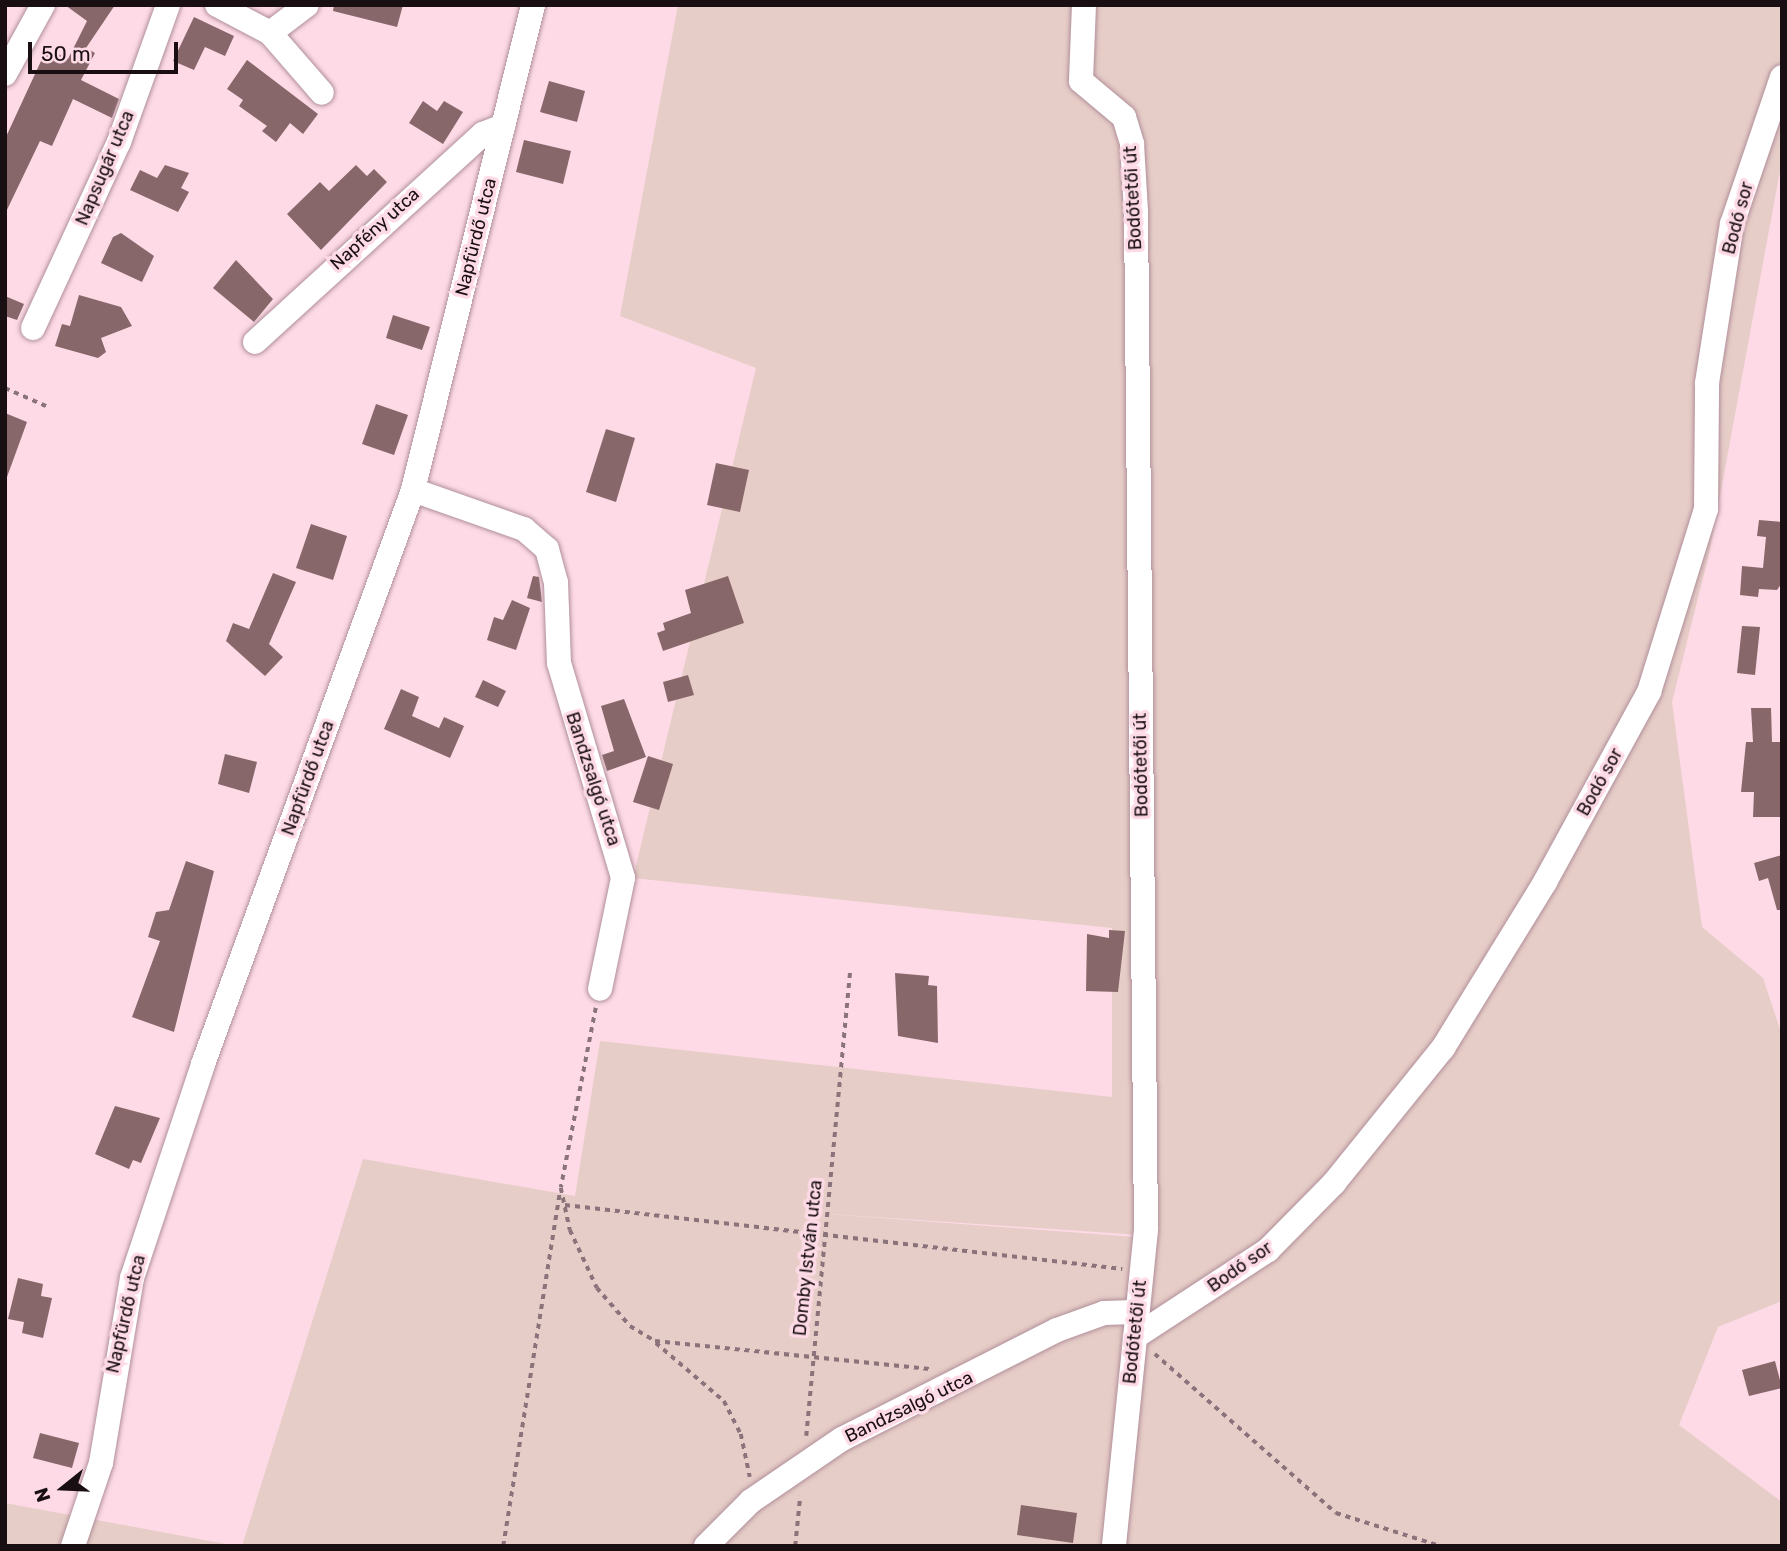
<!DOCTYPE html>
<html>
<head>
<meta charset="utf-8">
<style>
  body { margin:0 }
  #map { position:relative; width:1787px; height:1551px; overflow:hidden; background:#fddae6; font-family:Rubik,sans-serif }
  div>[style] { position:absolute }
  .green>* { inset:0; background:#e7cdc7 }
  .building>* { inset:0; background:#88676a }
  .path>* { height:3.5px; margin-top:-1.75px; transform-origin:0; background:repeating-linear-gradient(90deg,#8a737b 0 5px,transparent 0 10px) }
  .roads { filter:drop-shadow(0 0 2px #b08f9a) drop-shadow(0 0 2px #b08f9a) }
  .minor>* { height:24px; margin:-12px; padding:0 12px; transform-origin:12px; border-radius:12px; background:#fff }
  span { translate:-50% -50%; white-space:nowrap; text-align:center; line-height:1.15; -webkit-text-stroke:7px #fddae6; paint-order:stroke }
  .street-label { font-size:18px; color:#190e12 }
  .frame { position:absolute; inset:0; border:7px solid #190e12; pointer-events:none }
  .north { position:absolute; left:28px; top:1453px; width:70px; height:70px; -webkit-text-stroke:5px #fddae6; paint-order:stroke; rotate:252deg; font-size:19px; font-weight:700; line-height:28px; text-align:center; color:#190e12 }
  .north::after { content:''; display:block; margin:auto; width:24px; height:32px; background:#190e12; clip-path:polygon(50% 0,100% 100%,50% 72%,0 100%) }
  .scale { position:absolute; left:28px; top:42px; width:150px; height:32px; box-sizing:border-box; border:4px solid #190e12; border-top:0; padding-left:9px; font-size:21px; line-height:24px; white-space:nowrap; color:#190e12; -webkit-text-stroke:5px #fddae6; paint-order:stroke }
</style>
</head>
<body>
<div id="map">
  <div class="green">
    <i style="clip-path:polygon(678px 5px,1782px 5px,1782px 160px,1710px 550px,1672px 702px,1702px 927px,1763px 978px,1782px 1035px,1782px 1301px,1718px 1327px,1679px 1425px,1782px 1502px,1782px 1546px,1109px 1546px,1140px 1235px,800px 1212px,1135px 1237px,1106px 1546px,242px 1546px,363px 1159px,575px 1196px,600px 1041px,1112px 1097px,1112px 928px,633px 878px,756px 368px,620px 316px)"></i>
    <i style="clip-path:polygon(5px 1503px,237px 1546px,5px 1546px)"></i>
  </div>
  <div class="building">
    <i style="clip-path:polygon(65px 5px,115px 5px,86px 48px,95px 53px,81px 80px,119px 99px,112px 118px,73px 99px,52px 146px,40px 141px,5px 214px,5px 139px,47px 48px,68px 59px,87px 21px)"></i>
    <i style="clip-path:polygon(334px 5px,403px 5px,397px 27px,333px 11px)"></i>
    <i style="clip-path:polygon(194px 17px,234px 36px,225px 56px,205px 47px,194px 70px,173px 61px)"></i>
    <i style="clip-path:polygon(247px 60px,318px 114px,303px 134px,290px 123px,276px 142px,262px 131px,267px 126px,239px 106px,243px 100px,227px 89px)"></i>
    <i style="clip-path:polygon(549px 81px,585px 91px,577px 122px,540px 112px)"></i>
    <i style="clip-path:polygon(423px 101px,437px 111px,444px 101px,463px 112px,443px 144px,409px 123px)"></i>
    <i style="clip-path:polygon(524px 140px,571px 151px,563px 184px,516px 172px)"></i>
    <i style="clip-path:polygon(165px 165px,189px 173px,181px 188px,189px 192px,178px 212px,130px 190px,140px 170px,157px 178px)"></i>
    <i style="clip-path:polygon(356px 165px,367px 176px,374px 169px,387px 182px,321px 250px,287px 214px,320px 182px,329px 191px)"></i>
    <i style="clip-path:polygon(121px 233px,154px 256px,142px 282px,101px 263px,113px 237px)"></i>
    <i style="clip-path:polygon(236px 260px,273px 299px,254px 322px,213px 288px)"></i>
    <i style="clip-path:polygon(79px 295px,121px 307px,132px 326px,101px 338px,106px 352px,98px 358px,55px 346px,62px 324px,70px 326px)"></i>
    <i style="clip-path:polygon(5px 296px,24px 304px,17px 320px,5px 316px)"></i>
    <i style="clip-path:polygon(393px 315px,430px 327px,422px 350px,386px 338px)"></i>
    <i style="clip-path:polygon(376px 404px,408px 415px,394px 455px,362px 444px)"></i>
    <i style="clip-path:polygon(5px 413px,27px 422px,7px 477px,5px 477px)"></i>
    <i style="clip-path:polygon(606px 429px,635px 438px,616px 502px,586px 492px)"></i>
    <i style="clip-path:polygon(716px 463px,749px 470px,740px 512px,707px 505px)"></i>
    <i style="clip-path:polygon(1759px 520px,1782px 522px,1782px 583px,1777px 590px,1759px 589px,1758px 597px,1740px 595px,1742px 566px,1763px 568px,1766px 537px,1757px 536px)"></i>
    <i style="clip-path:polygon(311px 524px,347px 536px,333px 580px,296px 568px)"></i>
    <i style="clip-path:polygon(273px 573px,296px 582px,269px 644px,283px 657px,265px 676px,226px 641px,233px 623px,249px 629px)"></i>
    <i style="clip-path:polygon(533px 576px,539px 577px,542px 602px,527px 598px)"></i>
    <i style="clip-path:polygon(728px 576px,744px 623px,663px 651px,657px 633px,665px 630px,663px 623px,691px 613px,685px 590px)"></i>
    <i style="clip-path:polygon(512px 600px,530px 608px,516px 650px,487px 640px,494px 617px,503px 620px)"></i>
    <i style="clip-path:polygon(1742px 626px,1760px 627px,1755px 675px,1737px 673px)"></i>
    <i style="clip-path:polygon(688px 675px,694px 695px,668px 702px,663px 682px)"></i>
    <i style="clip-path:polygon(483px 680px,506px 691px,498px 707px,475px 697px)"></i>
    <i style="clip-path:polygon(401px 689px,419px 697px,412px 716px,439px 728px,444px 717px,464px 726px,450px 758px,384px 729px)"></i>
    <i style="clip-path:polygon(624px 699px,646px 757px,607px 771px,602px 755px,614px 751px,601px 706px)"></i>
    <i style="clip-path:polygon(1751px 708px,1771px 708px,1772px 742px,1780px 742px,1782px 817px,1753px 817px,1754px 792px,1741px 792px,1746px 742px,1753px 742px)"></i>
    <i style="clip-path:polygon(225px 754px,257px 762px,249px 793px,218px 784px)"></i>
    <i style="clip-path:polygon(648px 756px,673px 764px,659px 810px,633px 802px)"></i>
    <i style="clip-path:polygon(1782px 855px,1782px 910px,1777px 910px,1768px 878px,1759px 881px,1754px 863px)"></i>
    <i style="clip-path:polygon(186px 861px,214px 871px,174px 1032px,132px 1017px,160px 941px,148px 937px,156px 912px,169px 910px)"></i>
    <i style="clip-path:polygon(1109px 930px,1125px 931px,1118px 992px,1086px 991px,1087px 934px,1109px 938px)"></i>
    <i style="clip-path:polygon(895px 973px,929px 976px,928px 985px,937px 986px,938px 1043px,898px 1036px)"></i>
    <i style="clip-path:polygon(115px 1106px,160px 1118px,141px 1163px,133px 1160px,129px 1169px,95px 1154px)"></i>
    <i style="clip-path:polygon(18px 1278px,43px 1284px,41px 1296px,52px 1298px,43px 1338px,22px 1333px,24px 1322px,8px 1319px)"></i>
    <i style="clip-path:polygon(1775px 1361px,1782px 1388px,1749px 1396px,1742px 1370px)"></i>
    <i style="clip-path:polygon(40px 1433px,79px 1443px,72px 1468px,33px 1458px)"></i>
    <i style="clip-path:polygon(1021px 1505px,1077px 1513px,1073px 1543px,1017px 1535px)"></i>
  </div>
  <div class="path">
    <i style="left:5px;top:388px;width:45px;rotate:23.7deg"></i>
    <i style="left:596px;top:1008px;width:183px;rotate:101deg"></i>
    <i style="left:561px;top:1188px;width:43px;rotate:77.9deg"></i>
    <i style="left:570px;top:1230px;width:64px;rotate:65deg"></i>
    <i style="left:597px;top:1288px;width:50px;rotate:49deg"></i>
    <i style="left:630px;top:1326px;width:29px;rotate:31deg"></i>
    <i style="left:655px;top:1341px;width:276px;rotate:5.8deg"></i>
    <i style="left:565px;top:1205px;width:561px;rotate:6.55deg"></i>
    <i style="left:656px;top:1343px;width:89px;rotate:40.5deg"></i>
    <i style="left:724px;top:1401px;width:37px;rotate:63deg"></i>
    <i style="left:741px;top:1434px;width:44px;rotate:78.2deg"></i>
    <i style="left:1155px;top:1354px;width:241px;rotate:41.3deg"></i>
    <i style="left:1336px;top:1513px;width:109px;rotate:17.6deg"></i>
    <i style="left:806px;top:1436px;width:465px;rotate:-84.6deg"></i>
    <i style="left:503px;top:1546px;width:359px;rotate:-80.9deg"></i>
    <i style="left:795px;top:1546px;width:50px;rotate:-84.3deg"></i>
  </div>
  <div class="roads">
    <div class="minor">
      <i style="left:217px;top:5px;width:60px;rotate:27.8deg"></i>
      <i style="left:270px;top:33px;width:79px;rotate:49.1deg"></i>
      <i style="left:1084px;top:5px;width:76px;rotate:92.3deg"></i>
      <i style="left:1081px;top:81px;width:56px;rotate:39.9deg"></i>
      <i style="left:1124px;top:117px;width:28px;rotate:73deg"></i>
      <i style="left:1132px;top:144px;width:67px;rotate:86.6deg"></i>
      <i style="left:1136px;top:211px;width:1019px;rotate:89.44deg"></i>
      <i style="left:1146px;top:1230px;width:318px;rotate:95.8deg"></i>
      <i style="left:270px;top:33px;width:46px;rotate:-37.1deg"></i>
      <i style="left:5px;top:74px;width:79px;rotate:-61.2deg"></i>
      <i style="left:33px;top:328px;width:205px;rotate:-65.2deg"></i>
      <i style="left:119px;top:142px;width:145px;rotate:-70.3deg"></i>
      <i style="left:255px;top:342px;width:309px;rotate:-42.4deg"></i>
      <i style="left:483px;top:134px;width:22px;rotate:-22deg"></i>
      <i style="left:413px;top:490px;width:118px;rotate:19.4deg"></i>
      <i style="left:524px;top:529px;width:30px;rotate:41deg"></i>
      <i style="left:547px;top:549px;width:34px;rotate:75deg"></i>
      <i style="left:556px;top:582px;width:81px;rotate:87.9deg"></i>
      <i style="left:559px;top:663px;width:224px;rotate:73.4deg"></i>
      <i style="left:623px;top:878px;width:113px;rotate:101.7deg"></i>
      <i style="left:1135px;top:1337px;width:159px;rotate:-33.2deg"></i>
      <i style="left:1268px;top:1250px;width:94px;rotate:-45.4deg"></i>
      <i style="left:1334px;top:1183px;width:174px;rotate:-51.1deg"></i>
      <i style="left:1443px;top:1048px;width:195px;rotate:-58.4deg"></i>
      <i style="left:1545px;top:882px;width:217px;rotate:-61.3deg"></i>
      <i style="left:1649px;top:692px;width:192px;rotate:-72.7deg"></i>
      <i style="left:1706px;top:509px;width:126px;rotate:-89.5deg"></i>
      <i style="left:1707px;top:383px;width:161px;rotate:-81.1deg"></i>
      <i style="left:1732px;top:224px;width:155px;rotate:-71.2deg"></i>
      <i style="left:73px;top:1546px;width:88px;rotate:-71.4deg"></i>
      <i style="left:101px;top:1463px;width:188px;rotate:-80.5deg"></i>
      <i style="left:132px;top:1278px;width:225px;rotate:-71.6deg"></i>
      <i style="left:203px;top:1064px;width:611px;rotate:-69.9deg"></i>
      <i style="left:413px;top:490px;width:500px;rotate:-76.1deg"></i>
      <i style="left:706px;top:1546px;width:64px;rotate:-45deg"></i>
      <i style="left:751px;top:1501px;width:110px;rotate:-34.3deg"></i>
      <i style="left:842px;top:1439px;width:241px;rotate:-26.9deg"></i>
      <i style="left:1057px;top:1330px;width:50px;rotate:-19.9deg"></i>
      <i style="left:1104px;top:1313px;width:31px;rotate:-2deg"></i>
    </div>
  </div>
  <div class="street-label">
    <span style="left:105px;top:168px;rotate:-67deg">Napsugár utca</span>
    <span style="left:1133px;top:198px;rotate:-93deg">Bodótetői út</span>
    <span style="left:1738px;top:218px;rotate:-75deg">Bodó sor</span>
    <span style="left:375px;top:229px;rotate:-42deg">Napfény utca</span>
    <span style="left:476px;top:237px;rotate:-76deg">Napfürdő utca</span>
    <span style="left:1141px;top:765px;rotate:-91deg">Bodótetői út</span>
    <span style="left:308px;top:778px;rotate:-70deg">Napfürdő utca</span>
    <span style="left:593px;top:779px;rotate:72deg">Bandzsalgó utca</span>
    <span style="left:1600px;top:782px;rotate:-61deg">Bodó sor</span>
    <span style="left:808px;top:1258px;rotate:-84deg">Domby István utca</span>
    <span style="left:1240px;top:1267px;rotate:-35deg">Bodó sor</span>
    <span style="left:126px;top:1314px;rotate:-77deg">Napfürdő utca</span>
    <span style="left:1135px;top:1332px;rotate:-84deg">Bodótetői út</span>
    <span style="left:909px;top:1407px;rotate:-26deg">Bandzsalgó utca</span>
  </div>
  <div class="frame"></div>
  <div class="north">N</div>
  <div class="scale">50 m</div>
</div>
</body>
</html>
